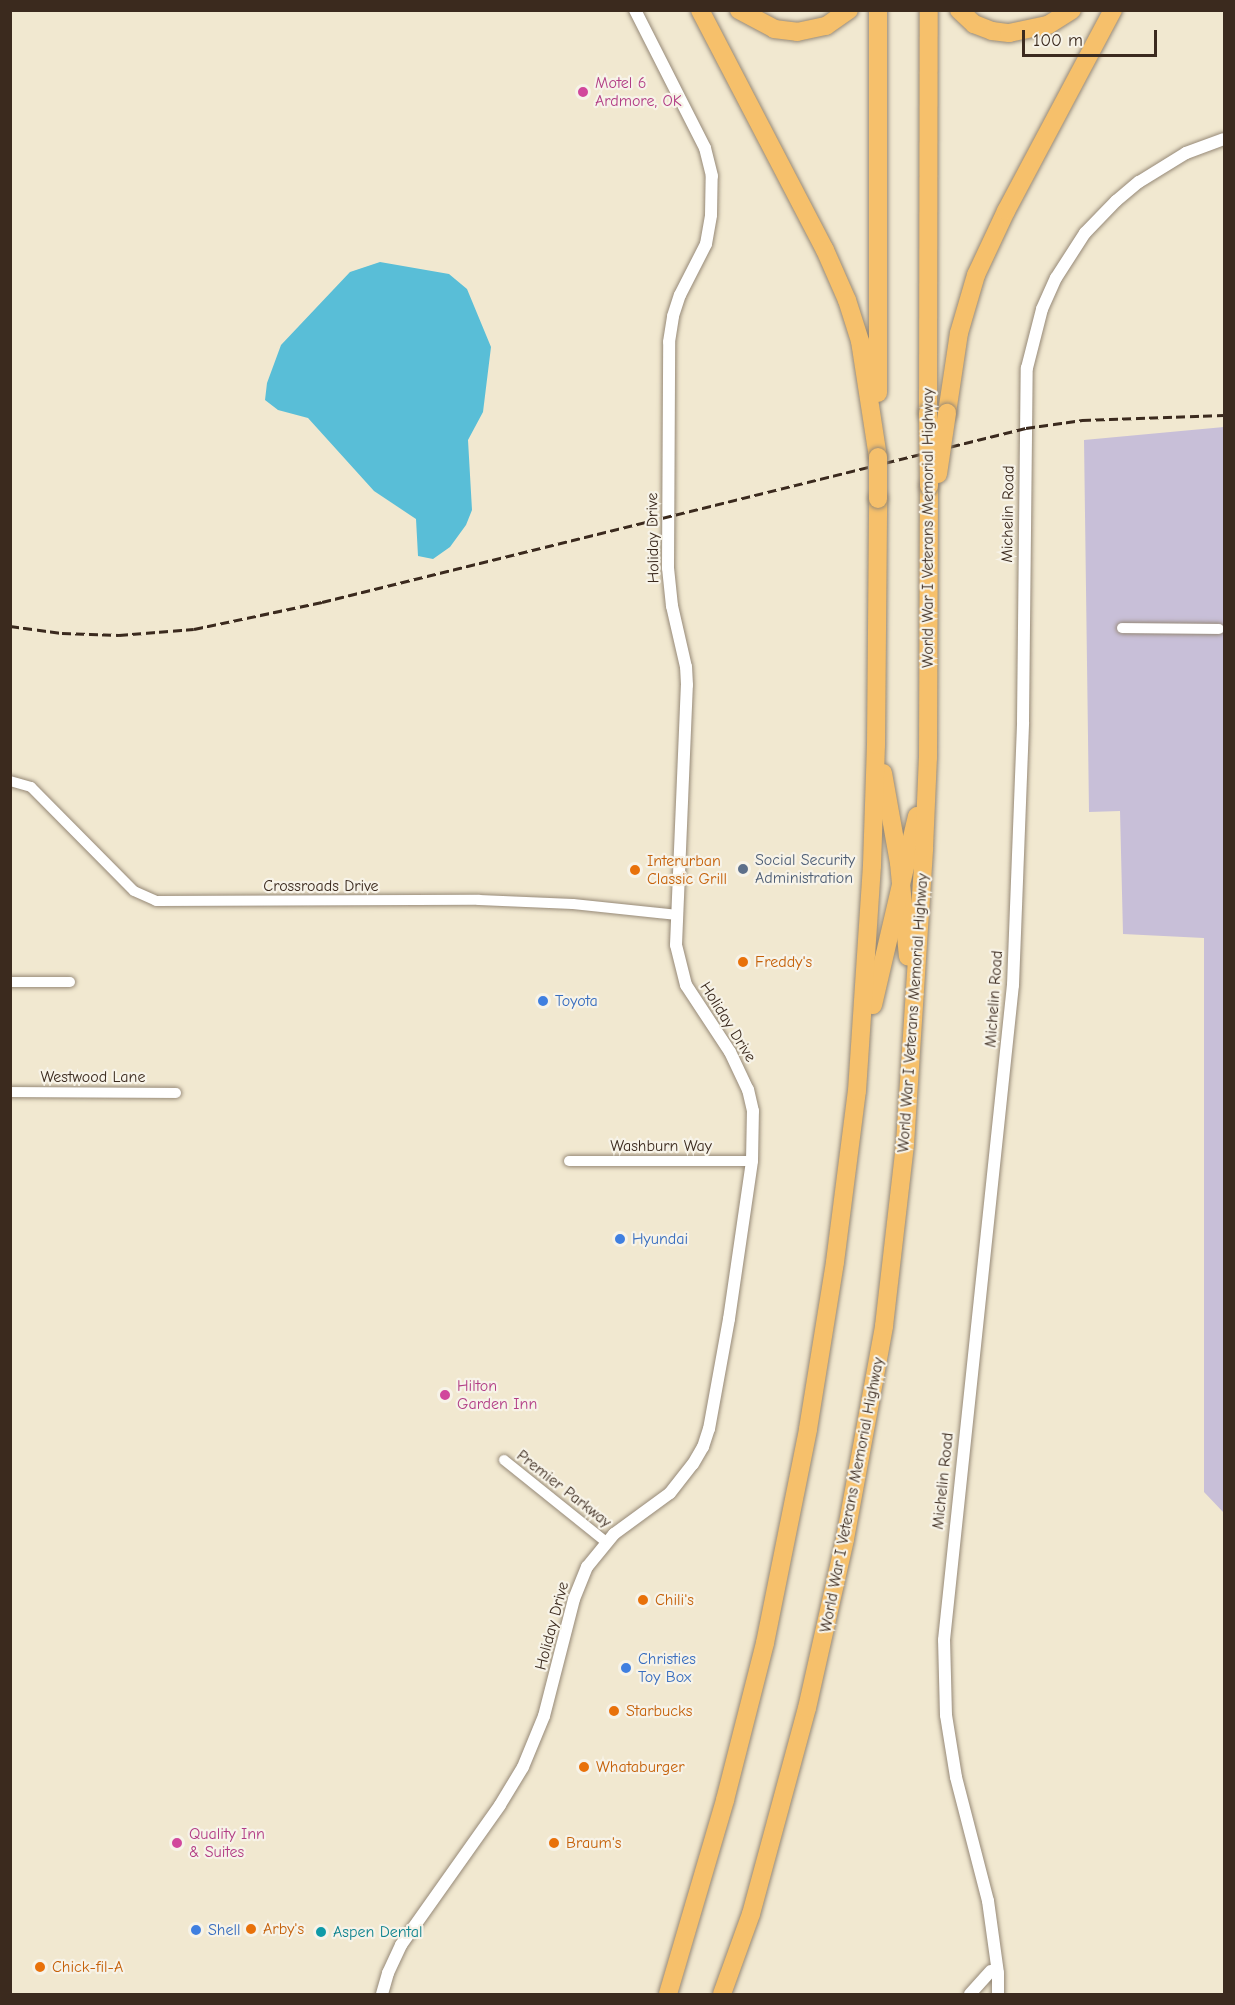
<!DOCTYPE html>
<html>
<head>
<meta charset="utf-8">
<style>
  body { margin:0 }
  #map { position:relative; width:1235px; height:2005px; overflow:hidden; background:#f1e8d0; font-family:"Comic Neue",sans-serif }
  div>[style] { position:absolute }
  .industrial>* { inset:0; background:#c8bfd8 }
  .water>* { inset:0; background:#59bed7 }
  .roads { filter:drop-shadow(0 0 2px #968977) drop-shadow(0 0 2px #968977) }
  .minor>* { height:10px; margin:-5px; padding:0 5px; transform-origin:5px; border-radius:5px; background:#fff }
  .tertiary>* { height:12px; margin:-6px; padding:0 6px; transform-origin:6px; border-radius:6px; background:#fff }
  .motorway>* { height:18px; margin:-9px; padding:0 9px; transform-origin:9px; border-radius:9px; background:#f6c06b }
  .rail>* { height:3px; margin-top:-1.5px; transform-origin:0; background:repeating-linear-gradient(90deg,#3b2a1e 0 9px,transparent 0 13.5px) }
  .bridges { filter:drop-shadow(0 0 2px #968977) drop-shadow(0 0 2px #968977) }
  .motorway-bridge>* { height:18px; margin:-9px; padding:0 9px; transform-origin:9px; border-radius:9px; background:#f6c06b }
  .dots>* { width:16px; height:16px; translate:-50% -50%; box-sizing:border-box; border:3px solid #f7f3e8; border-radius:50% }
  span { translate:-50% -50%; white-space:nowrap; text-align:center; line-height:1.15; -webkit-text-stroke:4.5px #f7f3e8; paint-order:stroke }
  .hotel-label { font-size:16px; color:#b23c85 }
  .left { translate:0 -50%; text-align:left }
  .street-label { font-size:16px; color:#3b2a1e }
  .service-label { font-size:16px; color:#4e5e75 }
  .food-label { font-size:16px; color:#c56008 }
  .shop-label { font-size:16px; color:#366cbe }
  .culture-label { font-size:16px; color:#0d838f }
  .frame { position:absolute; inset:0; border:12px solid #3b2a1e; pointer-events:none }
  .scale { position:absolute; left:1022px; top:30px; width:135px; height:27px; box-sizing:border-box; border:3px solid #3b2a1e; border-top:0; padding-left:8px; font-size:18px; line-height:21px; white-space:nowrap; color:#3b2a1e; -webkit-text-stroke:4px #f7f3e8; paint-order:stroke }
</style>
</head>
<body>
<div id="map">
  <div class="industrial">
    <i style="clip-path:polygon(1224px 427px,1224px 1513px,1204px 1492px,1204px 938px,1123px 934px,1120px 811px,1089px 812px,1084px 440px)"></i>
  </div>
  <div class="water">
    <i style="clip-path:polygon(380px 262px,449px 274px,467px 289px,491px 347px,483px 412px,468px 440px,472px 510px,466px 525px,450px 547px,433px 559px,418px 556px,416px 519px,374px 491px,308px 418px,278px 410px,265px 400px,267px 383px,281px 345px,350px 272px)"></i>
  </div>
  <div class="roads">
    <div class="minor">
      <i style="left:1122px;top:628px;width:97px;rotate:0.6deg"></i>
      <i style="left:10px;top:781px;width:22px;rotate:16deg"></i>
      <i style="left:31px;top:787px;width:146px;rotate:45.3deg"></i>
      <i style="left:134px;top:891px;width:24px;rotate:24deg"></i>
      <i style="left:156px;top:901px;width:323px;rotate:-0.2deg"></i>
      <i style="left:479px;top:900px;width:94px;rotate:2.4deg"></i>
      <i style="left:573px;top:904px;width:105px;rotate:6deg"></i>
      <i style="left:10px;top:982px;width:60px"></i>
      <i style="left:10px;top:1092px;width:166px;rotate:0.3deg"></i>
      <i style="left:569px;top:1161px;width:183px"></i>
      <i style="left:504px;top:1460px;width:131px;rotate:38.8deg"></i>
    </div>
    <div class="tertiary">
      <i style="left:382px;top:1994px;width:22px;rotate:-74deg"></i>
      <i style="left:388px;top:1973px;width:31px;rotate:-65deg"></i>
      <i style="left:401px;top:1945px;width:171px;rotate:-54.7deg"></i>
      <i style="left:500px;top:1805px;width:44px;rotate:-58.8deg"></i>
      <i style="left:523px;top:1767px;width:55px;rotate:-67.6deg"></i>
      <i style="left:544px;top:1716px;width:121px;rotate:-75.6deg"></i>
      <i style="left:574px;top:1599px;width:35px;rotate:-68deg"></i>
      <i style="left:587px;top:1567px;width:43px;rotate:-50.7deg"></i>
      <i style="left:614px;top:1534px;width:69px;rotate:-36.2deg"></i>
      <i style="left:670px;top:1493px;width:37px;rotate:-52deg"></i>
      <i style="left:693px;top:1464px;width:20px;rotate:-60deg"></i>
      <i style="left:703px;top:1447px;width:19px;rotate:-72deg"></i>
      <i style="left:709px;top:1429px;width:112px;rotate:-79.7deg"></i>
      <i style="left:729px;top:1319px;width:160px;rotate:-81.7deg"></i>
      <i style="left:752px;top:1161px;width:50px;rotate:-88.9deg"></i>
      <i style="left:753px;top:1111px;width:22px;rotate:-103deg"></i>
      <i style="left:748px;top:1090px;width:42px;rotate:-115.3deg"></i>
      <i style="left:730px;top:1052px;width:80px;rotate:-123.3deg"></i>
      <i style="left:686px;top:985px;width:41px;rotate:-104deg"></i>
      <i style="left:676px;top:945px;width:260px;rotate:-87.6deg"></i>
      <i style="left:687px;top:685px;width:18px;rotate:-93deg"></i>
      <i style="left:686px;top:667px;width:63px;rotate:-102.9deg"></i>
      <i style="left:672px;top:606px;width:38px;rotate:-96deg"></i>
      <i style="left:668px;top:568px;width:226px;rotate:-89.7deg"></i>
      <i style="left:669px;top:342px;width:26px;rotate:-81deg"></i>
      <i style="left:673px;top:316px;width:22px;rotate:-72deg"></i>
      <i style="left:680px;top:295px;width:57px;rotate:-63deg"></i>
      <i style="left:706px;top:244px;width:29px;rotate:-80deg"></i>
      <i style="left:711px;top:215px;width:39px;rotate:-89deg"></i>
      <i style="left:712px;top:176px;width:29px;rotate:-104deg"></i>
      <i style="left:705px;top:148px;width:155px;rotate:-116.9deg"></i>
      <i style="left:970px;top:1994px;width:31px;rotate:-48deg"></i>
      <i style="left:998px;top:1994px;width:21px;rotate:-90deg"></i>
      <i style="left:998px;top:1973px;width:73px;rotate:-97.9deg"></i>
      <i style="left:988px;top:1901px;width:128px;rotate:-104.5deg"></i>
      <i style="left:956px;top:1777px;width:63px;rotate:-99.2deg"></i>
      <i style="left:946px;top:1715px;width:75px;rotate:-91.5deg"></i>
      <i style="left:944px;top:1640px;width:659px;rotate:-83.99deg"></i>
      <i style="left:1013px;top:985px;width:263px;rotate:-87.8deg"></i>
      <i style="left:1023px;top:722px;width:354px;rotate:-89.4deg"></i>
      <i style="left:1027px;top:368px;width:61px;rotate:-75.7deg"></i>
      <i style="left:1042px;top:309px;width:34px;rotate:-66deg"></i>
      <i style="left:1056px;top:278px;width:54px;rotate:-57.2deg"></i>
      <i style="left:1085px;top:233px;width:45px;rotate:-45.9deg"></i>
      <i style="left:1116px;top:201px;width:30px;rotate:-40deg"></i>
      <i style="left:1139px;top:182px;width:55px;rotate:-31.7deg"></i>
      <i style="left:1186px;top:153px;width:40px;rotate:-20.2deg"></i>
    </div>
    <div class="motorway">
      <i style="left:700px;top:10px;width:271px;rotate:62.5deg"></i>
      <i style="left:825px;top:250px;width:55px;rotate:66.3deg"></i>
      <i style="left:847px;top:300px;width:43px;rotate:72.4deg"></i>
      <i style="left:860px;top:341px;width:117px;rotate:81.2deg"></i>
      <i style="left:739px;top:10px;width:40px;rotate:28deg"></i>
      <i style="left:774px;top:29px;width:23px;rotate:7deg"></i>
      <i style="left:797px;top:32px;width:30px;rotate:-12deg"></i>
      <i style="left:826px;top:26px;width:28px;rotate:-35deg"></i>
      <i style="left:959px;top:10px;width:21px;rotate:43deg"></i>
      <i style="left:974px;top:24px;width:19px;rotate:21deg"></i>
      <i style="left:992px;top:31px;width:17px;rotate:7deg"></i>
      <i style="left:1009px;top:33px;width:40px;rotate:-12deg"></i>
      <i style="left:1048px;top:25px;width:28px;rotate:-32deg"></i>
      <i style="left:878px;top:393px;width:383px;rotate:-90deg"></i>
      <i style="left:928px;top:413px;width:403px;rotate:-89.9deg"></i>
      <i style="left:947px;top:413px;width:81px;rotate:-81.5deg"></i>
      <i style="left:959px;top:333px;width:60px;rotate:-73.7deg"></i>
      <i style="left:976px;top:275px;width:71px;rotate:-64.9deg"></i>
      <i style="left:1006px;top:211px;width:228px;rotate:-62deg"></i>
      <i style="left:883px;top:773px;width:91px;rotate:79.9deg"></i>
      <i style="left:899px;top:863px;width:94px;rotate:84.5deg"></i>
      <i style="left:873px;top:1005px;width:194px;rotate:-76.9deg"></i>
      <i style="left:668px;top:1994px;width:202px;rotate:-73.6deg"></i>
      <i style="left:725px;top:1800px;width:162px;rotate:-75.7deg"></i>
      <i style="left:765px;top:1643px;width:218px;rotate:-78.6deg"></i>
      <i style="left:808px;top:1429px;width:169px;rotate:-80.8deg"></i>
      <i style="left:835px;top:1262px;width:172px;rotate:-82.7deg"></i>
      <i style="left:857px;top:1091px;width:226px;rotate:-86.2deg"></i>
      <i style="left:872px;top:865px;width:120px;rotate:-88.1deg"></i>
      <i style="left:876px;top:745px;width:246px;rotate:-89.5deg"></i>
      <i style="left:722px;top:1994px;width:85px;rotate:-70.1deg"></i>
      <i style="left:751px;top:1914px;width:213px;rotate:-74.8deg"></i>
      <i style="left:807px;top:1708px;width:173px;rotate:-77.3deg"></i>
      <i style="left:845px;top:1539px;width:217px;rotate:-79.6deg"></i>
      <i style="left:884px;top:1326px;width:183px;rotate:-83.4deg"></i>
      <i style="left:905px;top:1144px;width:297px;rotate:-86.3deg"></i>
      <i style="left:924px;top:848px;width:90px;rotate:-87.5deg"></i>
      <i style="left:928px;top:758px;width:272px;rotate:-89.8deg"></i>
    </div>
  </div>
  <div class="rail">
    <i style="left:10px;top:626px;width:52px;rotate:7.7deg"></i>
    <i style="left:62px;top:633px;width:57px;rotate:2deg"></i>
    <i style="left:119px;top:635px;width:75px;rotate:-4.6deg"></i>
    <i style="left:194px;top:629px;width:131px;rotate:-11.9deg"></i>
    <i style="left:322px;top:602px;width:725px;rotate:-13.88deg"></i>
    <i style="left:1026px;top:428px;width:57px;rotate:-8.1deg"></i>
    <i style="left:1082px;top:420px;width:142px;rotate:-2deg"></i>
  </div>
  <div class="bridges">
    <div class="motorway-bridge">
      <i style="left:928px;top:413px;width:73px;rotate:89.2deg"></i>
      <i style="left:938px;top:474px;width:62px;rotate:-81.6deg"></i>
      <i style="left:878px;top:499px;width:42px;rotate:-90deg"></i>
    </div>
  </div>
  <div class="dots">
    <i style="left:583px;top:92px;background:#d1479c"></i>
    <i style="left:743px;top:869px;background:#5c6f8a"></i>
    <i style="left:635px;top:870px;background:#e8710a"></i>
    <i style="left:743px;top:962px;background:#e8710a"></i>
    <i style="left:543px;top:1001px;background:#3f7fe0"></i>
    <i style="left:620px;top:1239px;background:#3f7fe0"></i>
    <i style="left:445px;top:1395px;background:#d1479c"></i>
    <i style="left:643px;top:1600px;background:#e8710a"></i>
    <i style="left:626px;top:1668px;background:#3f7fe0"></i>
    <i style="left:614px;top:1711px;background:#e8710a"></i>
    <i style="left:584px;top:1767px;background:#e8710a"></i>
    <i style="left:177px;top:1843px;background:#d1479c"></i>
    <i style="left:554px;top:1843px;background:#e8710a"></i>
    <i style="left:251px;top:1929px;background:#e8710a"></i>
    <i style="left:196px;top:1930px;background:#3f7fe0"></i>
    <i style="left:321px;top:1932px;background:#0f9aa8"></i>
    <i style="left:40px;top:1967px;background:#e8710a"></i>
  </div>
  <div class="hotel-label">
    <span class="left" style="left:595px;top:92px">Motel 6<br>Ardmore, OK</span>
    <span class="left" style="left:457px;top:1395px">Hilton<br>Garden Inn</span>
    <span class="left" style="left:189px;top:1843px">Quality Inn<br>&amp; Suites</span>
  </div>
  <div class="street-label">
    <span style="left:1008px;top:514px;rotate:-89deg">Michelin Road</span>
    <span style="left:928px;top:528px;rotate:-90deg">World War I Veterans Memorial Highway</span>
    <span style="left:653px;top:538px;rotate:-91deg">Holiday Drive</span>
    <span style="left:321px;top:886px">Crossroads Drive</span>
    <span style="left:994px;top:999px;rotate:-86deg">Michelin Road</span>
    <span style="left:913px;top:1013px;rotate:-86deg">World War I Veterans Memorial Highway</span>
    <span style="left:728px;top:1022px;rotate:58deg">Holiday Drive</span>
    <span style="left:93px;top:1077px">Westwood Lane</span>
    <span style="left:661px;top:1146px">Washburn Way</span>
    <span style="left:943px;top:1481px;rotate:-84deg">Michelin Road</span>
    <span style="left:564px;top:1489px;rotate:38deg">Premier Parkway</span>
    <span style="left:852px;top:1495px;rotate:-79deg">World War I Veterans Memorial Highway</span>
    <span style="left:552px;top:1626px;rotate:-75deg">Holiday Drive</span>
  </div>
  <div class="service-label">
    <span class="left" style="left:755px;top:869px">Social Security<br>Administration</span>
  </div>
  <div class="food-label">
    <span class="left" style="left:647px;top:870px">Interurban<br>Classic Grill</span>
    <span class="left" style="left:755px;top:962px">Freddy's</span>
    <span class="left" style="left:655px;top:1600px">Chili's</span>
    <span class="left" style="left:626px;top:1711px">Starbucks</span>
    <span class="left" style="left:596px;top:1767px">Whataburger</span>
    <span class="left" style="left:566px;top:1843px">Braum's</span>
    <span class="left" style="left:263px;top:1929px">Arby's</span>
    <span class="left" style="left:52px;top:1967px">Chick-fil-A</span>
  </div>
  <div class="shop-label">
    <span class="left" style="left:555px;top:1001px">Toyota</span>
    <span class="left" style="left:632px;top:1239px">Hyundai</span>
    <span class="left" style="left:638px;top:1668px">Christies<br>Toy Box</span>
    <span class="left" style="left:208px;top:1930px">Shell</span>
  </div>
  <div class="culture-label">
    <span class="left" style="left:333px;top:1932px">Aspen Dental</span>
  </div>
  <div class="frame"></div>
  <div class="scale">100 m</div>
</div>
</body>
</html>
